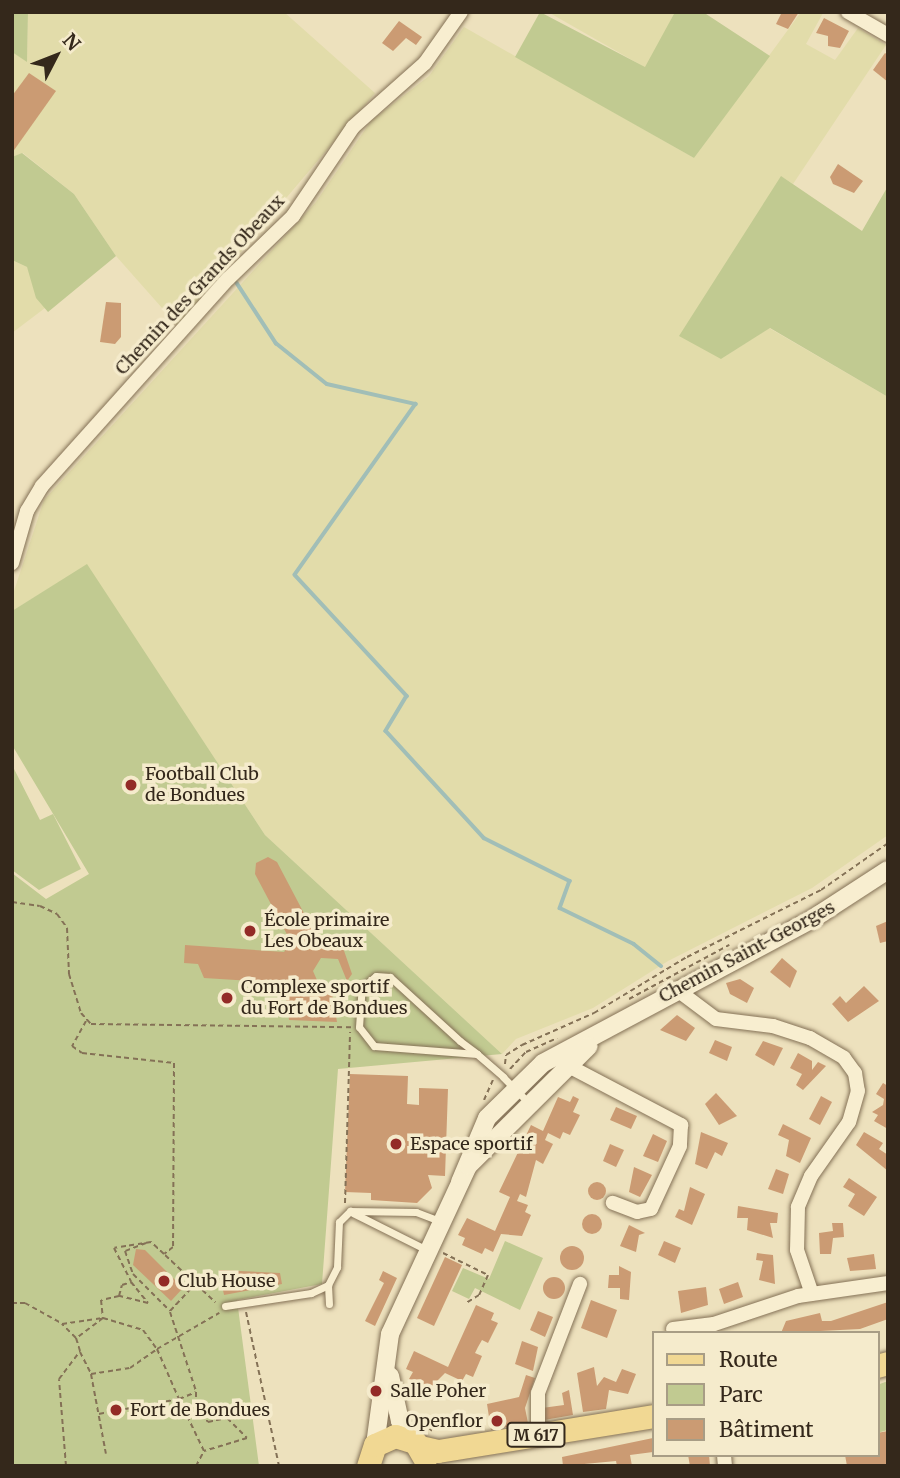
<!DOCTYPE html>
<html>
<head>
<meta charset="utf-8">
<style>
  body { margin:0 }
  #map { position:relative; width:900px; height:1478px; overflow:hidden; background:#ede1bd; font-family:Merriweather,serif }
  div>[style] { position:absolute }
  .farmland>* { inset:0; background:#e2dcaa }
  .green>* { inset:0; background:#c1ca91 }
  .stream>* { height:3.5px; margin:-1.75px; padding:0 1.75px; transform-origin:1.75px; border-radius:1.75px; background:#a1beb7 }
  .building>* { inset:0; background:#cb9b73 }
  .round { border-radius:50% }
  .path>* { height:2px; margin-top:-1px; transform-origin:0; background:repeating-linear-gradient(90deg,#847156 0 5px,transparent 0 8.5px) }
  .roads { filter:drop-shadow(0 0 2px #847156) drop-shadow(0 0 2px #847156) }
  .service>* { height:7px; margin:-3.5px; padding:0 3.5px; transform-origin:3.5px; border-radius:3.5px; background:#f8eed0 }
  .minor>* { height:14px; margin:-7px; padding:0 7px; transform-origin:7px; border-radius:7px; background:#f8eed0 }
  .tertiary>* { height:18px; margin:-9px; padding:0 9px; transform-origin:9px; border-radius:9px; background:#f8eed0 }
  .primary>* { height:23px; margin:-11.5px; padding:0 11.5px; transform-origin:11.5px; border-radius:11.5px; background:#f1d893 }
  .dots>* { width:19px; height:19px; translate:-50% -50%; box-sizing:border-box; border:4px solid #f5ebcc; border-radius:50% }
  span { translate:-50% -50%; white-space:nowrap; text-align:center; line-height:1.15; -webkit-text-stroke:7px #f5ebcc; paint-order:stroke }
  .shield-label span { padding:2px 5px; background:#f5ebcc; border:2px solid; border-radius:5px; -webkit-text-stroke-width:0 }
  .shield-label { font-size:16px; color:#34281b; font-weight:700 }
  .street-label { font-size:18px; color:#34281b }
  .poi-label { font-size:18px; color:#34281b }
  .left { translate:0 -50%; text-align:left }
  .right { translate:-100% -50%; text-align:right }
  .frame { position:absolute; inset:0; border:14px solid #34281b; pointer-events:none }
  .legend { position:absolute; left:652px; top:1331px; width:228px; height:126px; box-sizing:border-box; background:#f5ebcc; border:2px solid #a89d85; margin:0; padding:9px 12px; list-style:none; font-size:21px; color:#34281b }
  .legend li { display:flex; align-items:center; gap:14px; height:35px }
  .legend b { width:35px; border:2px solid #a89d85 }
  .north { position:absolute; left:21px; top:21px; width:70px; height:70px; -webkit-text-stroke:5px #f5ebcc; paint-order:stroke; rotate:48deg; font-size:19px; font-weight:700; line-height:28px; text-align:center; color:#34281b }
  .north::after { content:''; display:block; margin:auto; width:24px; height:32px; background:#34281b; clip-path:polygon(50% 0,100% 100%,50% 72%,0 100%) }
</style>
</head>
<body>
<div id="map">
  <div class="farmland">
    <i style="clip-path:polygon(28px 12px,284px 12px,375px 93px,178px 326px,116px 256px,74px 194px,23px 153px,12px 157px,12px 52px,27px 61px)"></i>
    <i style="clip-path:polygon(548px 12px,675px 12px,646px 68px)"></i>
    <i style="clip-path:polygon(801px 12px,823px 13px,806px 44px,835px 60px,858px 28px,886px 45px,793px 184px,782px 177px,721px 359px,769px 328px,888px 397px,888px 835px,812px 888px,668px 961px,593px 1008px,516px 1039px,502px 1054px,265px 835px,87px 565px,12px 611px,12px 597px,44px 500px,316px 202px,371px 121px,429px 76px,464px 27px,694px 158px)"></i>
    <i style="clip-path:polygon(12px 260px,27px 267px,45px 308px,12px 333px)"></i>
  </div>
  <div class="green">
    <i style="clip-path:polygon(12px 12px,28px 12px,27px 62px,12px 52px)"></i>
    <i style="clip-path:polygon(540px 12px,645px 67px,675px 12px,703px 12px,770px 56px,694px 158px,515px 57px)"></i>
    <i style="clip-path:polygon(22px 153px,74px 194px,116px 256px,48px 312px,36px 298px,27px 267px,12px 260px,12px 157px)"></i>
    <i style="clip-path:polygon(781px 176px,862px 231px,888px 186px,888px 397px,770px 328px,721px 359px,679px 336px)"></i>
    <i style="clip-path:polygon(87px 564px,265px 835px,502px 1054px,338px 1069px,322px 1284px,237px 1300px,259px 1466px,12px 1466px,12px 873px,46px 899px,89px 874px,12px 745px,12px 611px)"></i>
    <i style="clip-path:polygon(12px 765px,40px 820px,53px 814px,81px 869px,39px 890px,12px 870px)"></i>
    <i style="clip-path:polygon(505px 1241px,543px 1258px,520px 1310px,475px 1288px,469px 1299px,452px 1291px,463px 1268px,489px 1279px)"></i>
    <i style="clip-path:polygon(888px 1381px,888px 1430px,877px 1433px,877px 1385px)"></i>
  </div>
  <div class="stream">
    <i style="left:237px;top:283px;width:72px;rotate:57deg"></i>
    <i style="left:276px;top:343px;width:65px;rotate:38.8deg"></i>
    <i style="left:327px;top:384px;width:91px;rotate:12.7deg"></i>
    <i style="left:416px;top:404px;width:209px;rotate:125.3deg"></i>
    <i style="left:295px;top:575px;width:165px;rotate:47.2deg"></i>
    <i style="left:407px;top:696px;width:41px;rotate:121deg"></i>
    <i style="left:386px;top:731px;width:145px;rotate:47.5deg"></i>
    <i style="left:484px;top:838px;width:96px;rotate:26.6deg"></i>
    <i style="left:570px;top:881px;width:29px;rotate:110deg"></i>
    <i style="left:560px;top:908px;width:82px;rotate:25.9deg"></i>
    <i style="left:634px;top:944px;width:35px;rotate:39deg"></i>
  </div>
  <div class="building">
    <i style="clip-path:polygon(782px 12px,799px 12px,788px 29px,776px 24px)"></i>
    <i style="clip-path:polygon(824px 18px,849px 31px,840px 48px,828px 46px,828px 36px,816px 33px)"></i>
    <i style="clip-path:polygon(399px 21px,422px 37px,416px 45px,406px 38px,393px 51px,382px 43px)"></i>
    <i style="clip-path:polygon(885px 53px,888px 55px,888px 82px,873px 70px)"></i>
    <i style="clip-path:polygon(29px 73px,56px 91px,12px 153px,12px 96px)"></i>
    <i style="clip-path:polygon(838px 164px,863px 181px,854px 193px,833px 184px,830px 177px)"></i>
    <i style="clip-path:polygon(106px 302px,121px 303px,121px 337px,115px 344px,100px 342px)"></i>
    <i style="clip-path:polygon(268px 857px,277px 862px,317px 938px,340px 939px,352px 974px,347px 981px,338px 959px,321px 958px,313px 971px,320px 987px,344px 986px,332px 993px,337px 1022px,289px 1020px,284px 983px,204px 978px,198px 964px,184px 963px,185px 945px,284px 952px,291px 942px,255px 874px,256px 863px)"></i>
    <i style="clip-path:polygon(888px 921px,888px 941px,880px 943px,876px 926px)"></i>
    <i style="clip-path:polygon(782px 958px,797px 971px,790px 988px,770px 972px)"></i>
    <i style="clip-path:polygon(740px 979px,754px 988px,747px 1003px,730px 994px,726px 983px)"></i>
    <i style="clip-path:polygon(864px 986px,879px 1001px,848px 1022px,832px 1004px,840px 996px,846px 1003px)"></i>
    <i style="clip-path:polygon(677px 1015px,695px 1028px,686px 1041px,660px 1030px)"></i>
    <i style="clip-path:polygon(715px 1040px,732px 1047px,727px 1061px,709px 1053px)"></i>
    <i style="clip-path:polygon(763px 1041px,783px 1048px,774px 1066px,755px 1055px)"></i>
    <i style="clip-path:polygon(798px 1053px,812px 1061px,812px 1070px,818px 1062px,826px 1066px,803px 1090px,796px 1085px,802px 1074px,790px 1068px)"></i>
    <i style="clip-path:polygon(350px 1074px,408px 1076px,407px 1104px,419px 1105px,419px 1088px,448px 1089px,445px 1176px,428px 1175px,432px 1188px,417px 1203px,371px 1200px,371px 1193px,345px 1192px)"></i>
    <i style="clip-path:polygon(883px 1083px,888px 1086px,888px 1129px,874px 1121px,878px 1115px,872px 1112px,883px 1105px,884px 1099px,876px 1094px)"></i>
    <i style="clip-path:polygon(716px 1093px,737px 1116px,719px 1125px,705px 1104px)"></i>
    <i style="clip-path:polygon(573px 1096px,579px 1099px,573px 1112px,580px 1115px,570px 1135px,563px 1132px,560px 1139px,548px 1133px,545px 1140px,553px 1144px,543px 1164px,536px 1160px,526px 1197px,520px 1194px,517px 1201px,528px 1205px,525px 1212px,531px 1215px,522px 1236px,501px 1234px,493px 1252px,485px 1248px,482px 1254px,462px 1245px,465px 1238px,458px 1235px,467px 1218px,495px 1231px,510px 1197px,499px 1192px,531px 1125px,543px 1131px,558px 1097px,570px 1102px)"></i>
    <i style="clip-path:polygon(821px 1096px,832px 1102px,820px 1125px,809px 1119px)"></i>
    <i style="clip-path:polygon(616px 1107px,637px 1116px,631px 1129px,610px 1120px)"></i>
    <i style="clip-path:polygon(783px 1124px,811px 1138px,800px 1163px,786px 1156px,789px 1140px,778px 1135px)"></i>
    <i style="clip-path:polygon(701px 1132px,728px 1143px,722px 1156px,715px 1152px,707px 1169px,695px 1164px)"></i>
    <i style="clip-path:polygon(864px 1132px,883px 1143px,879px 1149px,888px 1155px,888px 1171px,856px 1145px)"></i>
    <i style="clip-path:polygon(653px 1134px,667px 1141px,658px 1162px,643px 1156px)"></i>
    <i style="clip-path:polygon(610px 1144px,624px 1150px,616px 1167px,603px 1161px)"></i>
    <i style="clip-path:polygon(634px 1167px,652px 1175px,640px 1197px,629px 1192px)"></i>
    <i style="clip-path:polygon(776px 1169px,789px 1174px,783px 1194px,768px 1189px)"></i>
    <i style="clip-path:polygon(849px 1178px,877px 1197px,864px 1216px,848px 1206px,855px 1194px,843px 1187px)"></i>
    <i class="round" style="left:588px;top:1182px;width:18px;height:18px"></i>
    <i style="clip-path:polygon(690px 1187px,705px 1194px,692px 1225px,675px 1217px,679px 1209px,684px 1211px)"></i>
    <i style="clip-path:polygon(738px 1206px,778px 1213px,777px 1223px,770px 1223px,773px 1238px,747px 1230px,748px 1218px,737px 1218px)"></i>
    <i class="round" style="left:582px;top:1214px;width:20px;height:20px"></i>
    <i style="clip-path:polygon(832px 1223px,843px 1223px,844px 1237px,833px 1238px,831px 1254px,820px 1254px,819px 1233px,833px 1231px)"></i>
    <i style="clip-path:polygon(629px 1225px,645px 1233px,639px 1235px,636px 1252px,620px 1246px)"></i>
    <i style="clip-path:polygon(664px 1241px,681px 1248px,675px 1263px,658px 1255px)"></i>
    <i class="round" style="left:560px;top:1246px;width:24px;height:24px"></i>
    <i style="clip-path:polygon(136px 1249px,145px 1250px,183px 1288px,171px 1301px,133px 1265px)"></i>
    <i style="clip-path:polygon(757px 1253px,773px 1255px,775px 1284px,759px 1280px,763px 1261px,756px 1260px)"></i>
    <i style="clip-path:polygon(874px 1254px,876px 1269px,850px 1271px,847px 1258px)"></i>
    <i style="clip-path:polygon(445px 1257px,462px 1265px,434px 1326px,417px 1318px)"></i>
    <i style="clip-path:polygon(619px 1266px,631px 1272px,629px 1300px,620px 1299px,620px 1288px,608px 1288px,609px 1275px,619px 1275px)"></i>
    <i style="clip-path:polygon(219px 1270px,280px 1273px,282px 1284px,224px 1295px)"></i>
    <i style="clip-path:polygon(383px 1271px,397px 1278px,375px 1326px,365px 1321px,384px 1283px,379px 1280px)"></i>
    <i class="round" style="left:543px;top:1277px;width:22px;height:22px"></i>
    <i style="clip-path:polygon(738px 1282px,743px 1297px,724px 1304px,719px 1289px)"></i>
    <i style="clip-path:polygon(706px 1287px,708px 1305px,681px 1313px,678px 1291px)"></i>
    <i style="clip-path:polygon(591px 1300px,617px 1310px,607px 1338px,581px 1328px)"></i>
    <i style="clip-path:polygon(888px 1302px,888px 1319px,860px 1329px,781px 1333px,786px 1321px,820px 1313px,822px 1321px,831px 1321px)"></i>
    <i style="clip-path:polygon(476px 1305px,494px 1313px,491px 1320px,498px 1323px,488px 1343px,482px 1340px,478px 1347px,475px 1353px,482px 1356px,473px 1377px,466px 1374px,462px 1381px,445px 1373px,430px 1388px,409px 1379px,413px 1372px,406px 1369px,414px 1351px,448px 1367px)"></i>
    <i style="clip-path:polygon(538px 1311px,553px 1317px,545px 1337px,530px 1330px)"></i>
    <i style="clip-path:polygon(522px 1341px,538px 1347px,533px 1371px,515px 1364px)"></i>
    <i style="clip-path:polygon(594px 1367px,597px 1386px,604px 1377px,616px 1382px,622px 1369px,636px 1374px,628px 1394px,609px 1390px,606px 1409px,583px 1412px,577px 1373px)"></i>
    <i style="clip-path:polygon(526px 1375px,535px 1378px,525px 1408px,528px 1423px,491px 1430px,487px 1404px,519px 1397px)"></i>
    <i style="clip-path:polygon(569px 1390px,573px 1415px,544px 1420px,542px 1408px,564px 1405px,562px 1393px)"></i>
    <i style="clip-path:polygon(888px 1431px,888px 1466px,847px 1466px,845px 1455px,877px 1455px,877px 1433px)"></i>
    <i style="clip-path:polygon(653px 1438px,653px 1452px,630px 1455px,632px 1466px,617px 1466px,616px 1461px,563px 1466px,562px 1457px)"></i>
    <i style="clip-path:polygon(688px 1455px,709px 1455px,710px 1466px,690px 1466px)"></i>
  </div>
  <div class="path">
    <i style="left:12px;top:824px;width:22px;rotate:90deg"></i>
    <i style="left:12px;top:902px;width:28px;rotate:8deg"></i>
    <i style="left:40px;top:906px;width:19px;rotate:25deg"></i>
    <i style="left:57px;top:914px;width:17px;rotate:54deg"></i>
    <i style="left:67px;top:928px;width:46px;rotate:87.5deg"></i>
    <i style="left:69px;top:974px;width:41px;rotate:72.9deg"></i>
    <i style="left:81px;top:1013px;width:15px;rotate:48deg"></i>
    <i style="left:91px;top:1024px;width:260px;rotate:0.7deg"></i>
    <i style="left:629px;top:999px;width:114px;rotate:-28.4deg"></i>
    <i style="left:86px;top:1021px;width:29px;rotate:119deg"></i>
    <i style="left:72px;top:1046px;width:12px;rotate:35deg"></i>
    <i style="left:82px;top:1053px;width:93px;rotate:6.2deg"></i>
    <i style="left:174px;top:1063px;width:184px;rotate:90.3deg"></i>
    <i style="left:173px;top:1247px;width:11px;rotate:142deg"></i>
    <i style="left:164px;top:1254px;width:18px;rotate:-137deg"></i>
    <i style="left:151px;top:1242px;width:37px;rotate:171deg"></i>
    <i style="left:114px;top:1248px;width:38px;rotate:63deg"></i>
    <i style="left:505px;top:1064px;width:9px;rotate:-84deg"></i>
    <i style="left:506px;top:1055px;width:19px;rotate:-32deg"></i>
    <i style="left:522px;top:1045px;width:79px;rotate:-24deg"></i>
    <i style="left:594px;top:1013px;width:109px;rotate:-31.1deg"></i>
    <i style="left:687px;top:957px;width:150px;rotate:-26.6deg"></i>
    <i style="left:821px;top:890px;width:82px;rotate:-35deg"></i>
    <i style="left:510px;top:1069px;width:23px;rotate:-47deg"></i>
    <i style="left:526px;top:1052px;width:34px;rotate:-24deg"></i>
    <i style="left:484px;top:1100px;width:22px;rotate:-66deg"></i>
    <i style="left:345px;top:1203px;width:171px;rotate:-88.3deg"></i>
    <i style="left:146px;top:1243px;width:22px;rotate:159deg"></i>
    <i style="left:125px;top:1251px;width:24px;rotate:71deg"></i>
    <i style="left:133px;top:1274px;width:52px;rotate:45deg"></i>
    <i style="left:170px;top:1311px;width:35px;rotate:-47deg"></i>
    <i style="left:443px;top:1253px;width:50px;rotate:26.1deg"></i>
    <i style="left:488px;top:1275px;width:22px;rotate:114deg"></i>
    <i style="left:479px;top:1295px;width:15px;rotate:148deg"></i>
    <i style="left:165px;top:1255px;width:69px;rotate:43.2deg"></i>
    <i style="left:119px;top:1296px;width:11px;rotate:-75deg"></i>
    <i style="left:122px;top:1285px;width:9px;rotate:-18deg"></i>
    <i style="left:131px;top:1282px;width:27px;rotate:51deg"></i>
    <i style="left:148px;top:1303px;width:30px;rotate:-166deg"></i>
    <i style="left:119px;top:1296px;width:18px;rotate:167deg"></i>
    <i style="left:101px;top:1300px;width:18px;rotate:84deg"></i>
    <i style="left:103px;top:1318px;width:42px;rotate:16.7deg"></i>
    <i style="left:143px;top:1330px;width:24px;rotate:54deg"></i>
    <i style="left:157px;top:1349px;width:72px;rotate:-30.1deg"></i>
    <i style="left:12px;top:1303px;width:13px"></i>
    <i style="left:25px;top:1303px;width:41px;rotate:29.1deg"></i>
    <i style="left:170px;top:1312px;width:83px;rotate:71.8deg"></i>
    <i style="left:246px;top:1312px;width:157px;rotate:77.9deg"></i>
    <i style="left:103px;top:1318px;width:34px;rotate:143deg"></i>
    <i style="left:76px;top:1338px;width:20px;rotate:-135deg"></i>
    <i style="left:62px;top:1324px;width:41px;rotate:-8.3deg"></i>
    <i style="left:80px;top:1352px;width:25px;rotate:63deg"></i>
    <i style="left:91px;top:1374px;width:81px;rotate:79.4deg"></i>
    <i style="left:91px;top:1374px;width:39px;rotate:-9deg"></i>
    <i style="left:130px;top:1368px;width:33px;rotate:-35deg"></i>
    <i style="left:157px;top:1349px;width:55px;rotate:66.3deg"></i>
    <i style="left:179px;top:1399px;width:82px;rotate:169.5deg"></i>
    <i style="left:196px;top:1392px;width:15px;rotate:90deg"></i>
    <i style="left:196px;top:1407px;width:19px;rotate:51deg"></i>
    <i style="left:208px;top:1422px;width:19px;rotate:-12deg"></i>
    <i style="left:227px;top:1418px;width:28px;rotate:45deg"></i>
    <i style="left:247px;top:1438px;width:45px;rotate:163.2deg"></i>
    <i style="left:204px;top:1451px;width:58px;rotate:-115.7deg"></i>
    <i style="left:179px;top:1399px;width:18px;rotate:-22deg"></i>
    <i style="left:415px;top:1417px;width:22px;rotate:39deg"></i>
    <i style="left:66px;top:1466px;width:87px;rotate:-94.6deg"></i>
    <i style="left:59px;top:1379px;width:35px;rotate:-53deg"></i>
    <i style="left:80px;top:1351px;width:14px;rotate:-107deg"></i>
    <i style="left:196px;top:1466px;width:17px;rotate:-62deg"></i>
  </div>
  <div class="roads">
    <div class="service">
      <i style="left:477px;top:1054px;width:103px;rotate:-175.6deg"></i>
      <i style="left:374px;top:1046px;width:24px;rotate:-128deg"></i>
      <i style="left:359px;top:1027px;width:39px;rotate:-86deg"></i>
      <i style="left:362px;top:988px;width:18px;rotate:-41deg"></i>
      <i style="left:376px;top:976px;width:14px;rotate:4deg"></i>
      <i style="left:390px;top:977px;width:95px;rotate:42.4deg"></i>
      <i style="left:460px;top:1041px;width:21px;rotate:37deg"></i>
      <i style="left:477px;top:1054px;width:35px;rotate:41deg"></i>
      <i style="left:503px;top:1077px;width:37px;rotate:45deg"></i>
      <i style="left:353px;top:1213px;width:83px;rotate:26.6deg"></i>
      <i style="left:328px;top:1285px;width:19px;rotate:87deg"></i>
      <i style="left:225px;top:1306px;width:87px;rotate:-8.6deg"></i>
      <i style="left:311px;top:1293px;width:19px;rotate:-25deg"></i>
      <i style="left:328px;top:1285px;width:20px;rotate:-63deg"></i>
      <i style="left:337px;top:1267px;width:45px;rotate:-87.5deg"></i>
      <i style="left:339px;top:1222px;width:16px;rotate:-45deg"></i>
      <i style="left:350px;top:1211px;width:66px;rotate:0.9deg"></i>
      <i style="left:416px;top:1212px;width:26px;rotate:21deg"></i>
    </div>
    <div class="minor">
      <i style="left:848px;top:12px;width:46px;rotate:29.9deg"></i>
      <i style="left:12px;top:563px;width:54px;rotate:-73.9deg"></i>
      <i style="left:27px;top:511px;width:29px;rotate:-59deg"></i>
      <i style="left:42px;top:486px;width:278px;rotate:-48.1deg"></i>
      <i style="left:228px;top:279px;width:91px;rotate:-44.1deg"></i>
      <i style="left:293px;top:216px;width:107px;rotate:-56deg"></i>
      <i style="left:353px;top:127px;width:96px;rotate:-41.6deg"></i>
      <i style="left:425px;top:63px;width:62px;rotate:-54.8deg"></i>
      <i style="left:676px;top:989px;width:50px;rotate:36.9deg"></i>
      <i style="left:716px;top:1019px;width:57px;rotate:7deg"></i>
      <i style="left:773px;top:1026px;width:39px;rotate:18deg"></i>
      <i style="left:810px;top:1038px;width:39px;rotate:30deg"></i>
      <i style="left:844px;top:1058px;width:19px;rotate:54deg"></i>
      <i style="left:855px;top:1073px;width:18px;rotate:81deg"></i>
      <i style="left:858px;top:1091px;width:32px;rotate:106deg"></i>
      <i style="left:849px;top:1122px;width:66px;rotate:125.1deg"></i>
      <i style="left:811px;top:1176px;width:34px;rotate:113deg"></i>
      <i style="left:798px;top:1207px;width:43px;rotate:91.3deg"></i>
      <i style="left:797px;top:1250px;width:46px;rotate:71.2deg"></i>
      <i style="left:561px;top:1062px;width:136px;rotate:27.7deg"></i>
      <i style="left:681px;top:1125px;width:21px;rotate:93deg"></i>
      <i style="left:680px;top:1146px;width:69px;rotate:114.7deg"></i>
      <i style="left:651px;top:1209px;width:14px;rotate:168deg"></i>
      <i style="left:637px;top:1212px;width:26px;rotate:-159deg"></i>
      <i style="left:673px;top:1329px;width:41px;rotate:-7deg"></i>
      <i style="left:714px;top:1324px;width:89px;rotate:-18.4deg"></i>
      <i style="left:798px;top:1296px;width:91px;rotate:-8.2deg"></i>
      <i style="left:538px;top:1435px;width:42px;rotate:-90deg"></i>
      <i style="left:538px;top:1393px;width:117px;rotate:-68.9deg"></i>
      <i style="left:724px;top:1455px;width:11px;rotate:85deg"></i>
    </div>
    <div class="tertiary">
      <i style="left:460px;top:1182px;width:69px;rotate:-67.1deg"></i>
      <i style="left:487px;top:1118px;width:78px;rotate:-44.5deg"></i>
      <i style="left:543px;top:1063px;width:307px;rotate:-28.1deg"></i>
      <i style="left:814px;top:918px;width:88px;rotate:-33deg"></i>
      <i style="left:390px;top:1376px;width:46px;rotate:77.5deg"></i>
      <i style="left:400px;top:1421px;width:22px;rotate:58deg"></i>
      <i style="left:375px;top:1445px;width:112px;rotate:-82.3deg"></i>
      <i style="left:390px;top:1334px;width:185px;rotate:-65.1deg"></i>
      <i style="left:468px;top:1166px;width:170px;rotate:-44.8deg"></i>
    </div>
    <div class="primary">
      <i style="left:877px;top:1366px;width:11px;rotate:-15deg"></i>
      <i style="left:420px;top:1447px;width:18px;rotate:13deg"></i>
      <i style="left:438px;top:1451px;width:218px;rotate:-9.2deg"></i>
      <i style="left:368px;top:1466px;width:22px;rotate:-72deg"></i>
      <i style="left:375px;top:1445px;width:22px;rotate:-24deg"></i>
      <i style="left:395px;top:1436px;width:21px;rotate:17deg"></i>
      <i style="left:415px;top:1442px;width:20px;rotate:60deg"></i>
    </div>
  </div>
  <div class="dots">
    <i style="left:131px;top:785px;background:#932b27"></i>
    <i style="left:250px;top:931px;background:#932b27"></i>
    <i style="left:227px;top:998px;background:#932b27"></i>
    <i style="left:396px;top:1144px;background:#932b27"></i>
    <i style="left:164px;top:1281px;background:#932b27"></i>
    <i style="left:376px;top:1391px;background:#932b27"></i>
    <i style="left:116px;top:1410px;background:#932b27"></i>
    <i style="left:497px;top:1421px;background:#932b27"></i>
  </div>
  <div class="shield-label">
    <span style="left:536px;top:1435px">M 617</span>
  </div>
  <div class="street-label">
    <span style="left:200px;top:285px;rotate:-47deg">Chemin des Grands Obeaux</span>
    <span style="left:747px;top:952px;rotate:-28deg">Chemin Saint-Georges</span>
  </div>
  <div class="poi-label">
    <span class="left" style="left:145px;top:785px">Football Club<br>de Bondues</span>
    <span class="left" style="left:264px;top:931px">École primaire<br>Les Obeaux</span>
    <span class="left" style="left:241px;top:998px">Complexe sportif<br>du Fort de Bondues</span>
    <span class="left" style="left:410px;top:1144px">Espace sportif</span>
    <span class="left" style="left:178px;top:1281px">Club House</span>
    <span class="left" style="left:390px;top:1391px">Salle Poher</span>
    <span class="left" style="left:130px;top:1410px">Fort de Bondues</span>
    <span class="right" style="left:483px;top:1421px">Openflor</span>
  </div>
  <div class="frame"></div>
  <ul class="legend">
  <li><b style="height:9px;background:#f1d893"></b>Route</li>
  <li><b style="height:19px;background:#c1ca91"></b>Parc</li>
  <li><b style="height:19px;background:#cb9b73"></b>Bâtiment</li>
  </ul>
  <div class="north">N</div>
</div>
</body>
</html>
